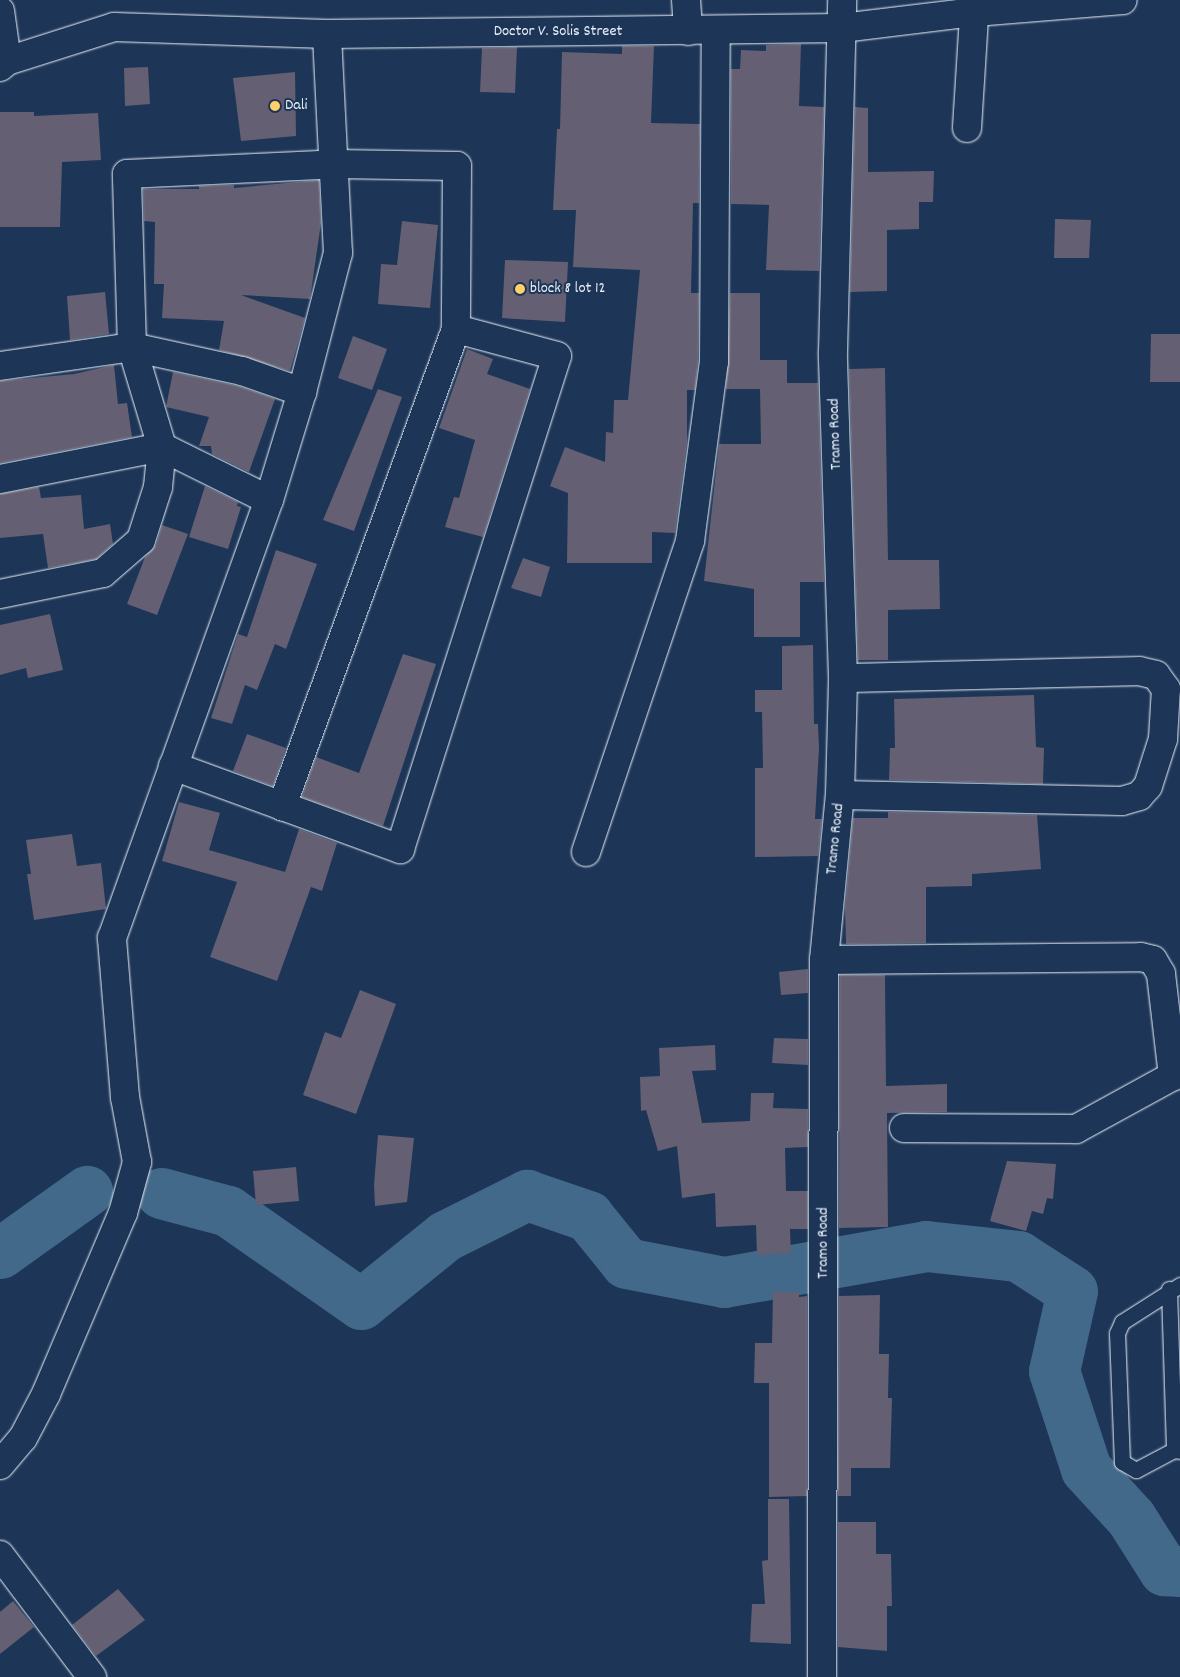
<!DOCTYPE html>
<html>
<head>
<meta charset="utf-8">
<style>
  body { margin:0 }
  #map { position:relative; width:1180px; height:1677px; overflow:hidden; background:#1d3557; font-family:Dekko,sans-serif }
  div>[style] { position:absolute }
  .river>* { height:51px; margin:-25.5px; padding:0 25.5px; transform-origin:25.5px; border-radius:25.5px; background:#42698a }
  .building>* { inset:0; background:#645f72 }
  .roads { filter:drop-shadow(0 0 1px #e8f1f8) drop-shadow(0 0 1px #e8f1f8) }
  .service>* { height:15px; margin:-7.5px; padding:0 7.5px; transform-origin:7.5px; border-radius:7.5px; background:#1d3557 }
  .minor>* { height:28px; margin:-14px; padding:0 14px; transform-origin:14px; border-radius:14px; background:#1d3557 }
  .tertiary>* { height:28px; margin:-14px; padding:0 14px; transform-origin:14px; border-radius:14px; background:#1d3557 }
  .dots>* { width:14px; height:14px; translate:-50% -50%; box-sizing:border-box; border:2px solid #1d3557; border-radius:50% }
  span { translate:-50% -50%; white-space:nowrap; text-align:center; line-height:1.15; -webkit-text-stroke:4px #1d3557; paint-order:stroke }
  .street-label { font-size:16px; color:#e8f1f8 }
  .poi-label { font-size:16px; color:#e8f1f8 }
  .left { translate:0 -50%; text-align:left }
</style>
</head>
<body>
<div id="map">
  <div class="river">
    <i style="left:161px;top:1193px;width:69px;rotate:15deg"></i>
    <i style="left:228px;top:1211px;width:162px;rotate:35deg"></i>
    <i style="left:361px;top:1304px;width:108px;rotate:-39deg"></i>
    <i style="left:445px;top:1236px;width:92px;rotate:-26.6deg"></i>
    <i style="left:527px;top:1195px;width:65px;rotate:19deg"></i>
    <i style="left:588px;top:1216px;width:60px;rotate:51deg"></i>
    <i style="left:626px;top:1263px;width:100px;rotate:11deg"></i>
    <i style="left:724px;top:1282px;width:205px;rotate:-10.1deg"></i>
    <i style="left:926px;top:1246px;width:93px;rotate:6.2deg"></i>
    <i style="left:1018px;top:1256px;width:64px;rotate:32.9deg"></i>
    <i style="left:1072px;top:1291px;width:82px;rotate:102.7deg"></i>
    <i style="left:1054px;top:1371px;width:103px;rotate:71.9deg"></i>
    <i style="left:1086px;top:1469px;width:67px;rotate:47.4deg"></i>
    <i style="left:1131px;top:1518px;width:62px;rotate:57.6deg"></i>
    <i style="left:1164px;top:1570px;width:16px;rotate:4deg"></i>
    <i style="left:0;top:1253px;width:107px;rotate:-35.5deg"></i>
  </div>
  <div class="building">
    <i style="clip-path:polygon(801px 44px,799px 106px,824px 107px,819px 271px,766px 270px,769px 205px,731px 204px,731px 69px,740px 69px,741px 50px,766px 51px,766px 45px)"></i>
    <i style="clip-path:polygon(622px 46px,654px 46px,651px 123px,700px 124px,699px 203px,693px 203px,691px 293px,699px 293px,698px 361px,695px 390px,687px 390px,687px 442px,675px 533px,652px 532px,652px 563px,567px 563px,568px 493px,550px 486px,565px 447px,605px 462px,606px 432px,613px 433px,614px 400px,628px 400px,640px 270px,573px 267px,576px 210px,553px 210px,557px 129px,560px 129px,562px 52px,622px 54px)"></i>
    <i style="clip-path:polygon(517px 47px,515px 93px,480px 92px,482px 48px)"></i>
    <i style="clip-path:polygon(148px 67px,150px 104px,125px 106px,124px 68px)"></i>
    <i style="clip-path:polygon(295px 72px,296px 136px,241px 141px,233px 78px)"></i>
    <i style="clip-path:polygon(855px 107px,868px 108px,868px 172px,934px 171px,933px 202px,919px 202px,919px 229px,887px 230px,887px 291px,850px 292px)"></i>
    <i style="clip-path:polygon(0 112px,34px 112px,34px 116px,98px 113px,101px 160px,62px 162px,60px 227px,0 227px)"></i>
    <i style="clip-path:polygon(319px 180px,321px 223px,310px 299px,241px 295px,305px 318px,290px 371px,219px 350px,224px 321px,162px 318px,164px 284px,154px 284px,155px 222px,144px 221px,143px 189px,199px 189px,199px 186px,234px 185px,234px 188px)"></i>
    <i style="clip-path:polygon(1055px 219px,1091px 220px,1089px 258px,1054px 258px)"></i>
    <i style="clip-path:polygon(402px 221px,438px 225px,430px 308px,378px 304px,381px 264px,397px 265px)"></i>
    <i style="clip-path:polygon(505px 260px,568px 262px,565px 322px,502px 318px)"></i>
    <i style="clip-path:polygon(105px 292px,109px 334px,70px 340px,67px 296px)"></i>
    <i style="clip-path:polygon(730px 293px,760px 293px,760px 360px,787px 360px,787px 383px,818px 383px,824px 582px,800px 582px,800px 637px,754px 637px,754px 589px,704px 581px,719px 444px,761px 444px,760px 389px,726px 389px)"></i>
    <i style="clip-path:polygon(1151px 334px,1180px 334px,1180px 382px,1150px 382px)"></i>
    <i style="clip-path:polygon(353px 336px,387px 349px,372px 390px,338px 378px)"></i>
    <i style="clip-path:polygon(467px 349px,493px 359px,487px 374px,530px 389px,483px 537px,445px 527px,454px 497px,459px 498px,475px 440px,439px 428px)"></i>
    <i style="clip-path:polygon(114px 365px,118px 404px,127px 403px,132px 437px,0 463px,0 381px,74px 374px)"></i>
    <i style="clip-path:polygon(885px 368px,888px 560px,939px 560px,940px 609px,888px 610px,888px 660px,858px 660px,849px 369px)"></i>
    <i style="clip-path:polygon(173px 372px,238px 386px,275px 399px,249px 472px,212px 454px,211px 446px,199px 446px,209px 417px,166px 407px)"></i>
    <i style="clip-path:polygon(378px 389px,402px 397px,354px 531px,323px 520px)"></i>
    <i style="clip-path:polygon(205px 486px,238px 502px,237px 506px,241px 507px,228px 549px,189px 537px)"></i>
    <i style="clip-path:polygon(39px 487px,41px 498px,81px 495px,84px 529px,110px 524px,113px 544px,96px 559px,48px 568px,43px 534px,0 538px,0 494px)"></i>
    <i style="clip-path:polygon(162px 525px,188px 534px,157px 615px,127px 604px,145px 557px,156px 545px)"></i>
    <i style="clip-path:polygon(276px 550px,317px 564px,286px 649px,275px 644px,257px 690px,245px 685px,232px 724px,211px 718px,238px 634px,247px 637px)"></i>
    <i style="clip-path:polygon(523px 558px,550px 567px,541px 597px,511px 588px)"></i>
    <i style="clip-path:polygon(50px 614px,63px 670px,28px 678px,26px 668px,0 675px,0 625px)"></i>
    <i style="clip-path:polygon(813px 645px,814px 724px,818px 724px,819px 749px,815px 819px,822px 819px,818px 856px,755px 857px,755px 768px,763px 768px,762px 712px,755px 712px,755px 690px,782px 690px,782px 646px)"></i>
    <i style="clip-path:polygon(403px 654px,436px 664px,383px 826px,302px 797px,316px 757px,359px 773px)"></i>
    <i style="clip-path:polygon(1034px 695px,1036px 747px,1044px 748px,1043px 784px,889px 780px,890px 748px,895px 748px,894px 699px)"></i>
    <i style="clip-path:polygon(247px 734px,286px 748px,273px 786px,233px 771px)"></i>
    <i style="clip-path:polygon(179px 802px,220px 813px,209px 850px,285px 872px,299px 829px,337px 843px,322px 891px,311px 887px,277px 981px,210px 957px,237px 882px,162px 861px)"></i>
    <i style="clip-path:polygon(888px 812px,1037px 815px,1041px 869px,972px 874px,972px 886px,926px 887px,926px 943px,846px 944px,845px 908px,853px 818px,888px 818px)"></i>
    <i style="clip-path:polygon(72px 834px,77px 866px,101px 863px,106px 909px,34px 920px,27px 874px,31px 874px,26px 840px)"></i>
    <i style="clip-path:polygon(808px 969px,808px 993px,781px 995px,779px 972px)"></i>
    <i style="clip-path:polygon(840px 975px,885px 975px,886px 1086px,947px 1084px,947px 1112px,887px 1113px,888px 1227px,839px 1228px)"></i>
    <i style="clip-path:polygon(360px 990px,396px 1004px,356px 1114px,303px 1095px,325px 1032px,341px 1038px)"></i>
    <i style="clip-path:polygon(774px 1038px,808px 1039px,808px 1065px,772px 1063px)"></i>
    <i style="clip-path:polygon(715px 1045px,716px 1070px,692px 1071px,702px 1123px,750px 1121px,751px 1093px,774px 1093px,773px 1108px,808px 1109px,808px 1147px,785px 1148px,786px 1191px,808px 1191px,808px 1229px,790px 1229px,791px 1253px,757px 1255px,756px 1225px,716px 1227px,715px 1193px,682px 1198px,677px 1146px,658px 1151px,646px 1110px,641px 1111px,640px 1077px,660px 1076px,659px 1048px)"></i>
    <i style="clip-path:polygon(378px 1135px,414px 1138px,407px 1202px,375px 1206px,374px 1185px)"></i>
    <i style="clip-path:polygon(1007px 1161px,1056px 1164px,1053px 1199px,1047px 1198px,1043px 1214px,1032px 1211px,1026px 1231px,990px 1221px)"></i>
    <i style="clip-path:polygon(296px 1167px,299px 1201px,256px 1205px,253px 1171px)"></i>
    <i style="clip-path:polygon(773px 1292px,799px 1292px,799px 1297px,807px 1296px,807px 1496px,769px 1497px,769px 1383px,754px 1383px,755px 1343px,772px 1343px)"></i>
    <i style="clip-path:polygon(880px 1295px,879px 1354px,889px 1354px,888px 1398px,892px 1398px,890px 1468px,851px 1468px,851px 1496px,838px 1496px,839px 1296px)"></i>
    <i style="clip-path:polygon(768px 1499px,789px 1499px,791px 1644px,750px 1642px,752px 1604px,765px 1604px,762px 1561px,768px 1560px)"></i>
    <i style="clip-path:polygon(838px 1522px,876px 1522px,876px 1554px,891px 1554px,892px 1606px,887px 1606px,887px 1651px,838px 1647px)"></i>
    <i style="clip-path:polygon(118px 1589px,145px 1620px,96px 1656px,72px 1625px)"></i>
    <i style="clip-path:polygon(13px 1601px,34px 1627px,0 1654px,0 1612px)"></i>
  </div>
  <div class="roads">
    <div class="service">
      <i style="left:1180px;top:1285px;width:69px;rotate:147.5deg"></i>
      <i style="left:1122px;top:1322px;width:12px;rotate:114deg"></i>
      <i style="left:1117px;top:1333px;width:129px;rotate:87.8deg"></i>
      <i style="left:1122px;top:1462px;width:16px;rotate:30deg"></i>
      <i style="left:1136px;top:1470px;width:43px;rotate:-27.8deg"></i>
      <i style="left:1174px;top:1450px;width:6px;rotate:9deg"></i>
      <i style="left:1169px;top:1289px;width:161px;rotate:88.2deg"></i>
    </div>
    <div class="minor">
      <i style="left:686px;top:0;width:31px;rotate:86deg"></i>
      <i style="left:0;top:11px;width:50px;rotate:82deg"></i>
      <i style="left:967px;top:128px;width:128px;rotate:-86.4deg"></i>
      <i style="left:0;top:366px;width:133px;rotate:-8.2deg"></i>
      <i style="left:132px;top:347px;width:113px;rotate:12.3deg"></i>
      <i style="left:242px;top:371px;width:64px;rotate:19.3deg"></i>
      <i style="left:0;top:479px;width:165px;rotate:-11.2deg"></i>
      <i style="left:162px;top:447px;width:119px;rotate:26.4deg"></i>
      <i style="left:0;top:594px;width:105px;rotate:-11.5deg"></i>
      <i style="left:103px;top:573px;width:50px;rotate:-41deg"></i>
      <i style="left:141px;top:540px;width:56px;rotate:-72.2deg"></i>
      <i style="left:158px;top:487px;width:40px;rotate:-84.3deg"></i>
      <i style="left:162px;top:447px;width:104px;rotate:-106.7deg"></i>
      <i style="left:132px;top:347px;width:173px;rotate:-91.7deg"></i>
      <i style="left:127px;top:174px;width:209px;rotate:-2.7deg"></i>
      <i style="left:336px;top:164px;width:121px;rotate:0.9deg"></i>
      <i style="left:457px;top:166px;width:163px;rotate:90.4deg"></i>
      <i style="left:456px;top:329px;width:508px;rotate:110.04deg"></i>
      <i style="left:173px;top:766px;width:242px;rotate:20.1deg"></i>
      <i style="left:400px;top:849px;width:517px;rotate:-72.34deg"></i>
      <i style="left:557px;top:356px;width:105px;rotate:-165deg"></i>
      <i style="left:840px;top:795px;width:282px;rotate:1.2deg"></i>
      <i style="left:1122px;top:801px;width:18px;rotate:-16deg"></i>
      <i style="left:1139px;top:796px;width:13px;rotate:-48deg"></i>
      <i style="left:1148px;top:786px;width:49px;rotate:-72.3deg"></i>
      <i style="left:1163px;top:739px;width:50px;rotate:-86.6deg"></i>
      <i style="left:1166px;top:689px;width:17px;rotate:-126deg"></i>
      <i style="left:1156px;top:675px;width:17px;rotate:-167deg"></i>
      <i style="left:1139px;top:671px;width:296px;rotate:178.6deg"></i>
      <i style="left:586px;top:852px;width:328px;rotate:-71.5deg"></i>
      <i style="left:690px;top:541px;width:181px;rotate:-82.4deg"></i>
      <i style="left:714px;top:362px;width:331px;rotate:-89.7deg"></i>
      <i style="left:824px;top:960px;width:317px;rotate:-0.5deg"></i>
      <i style="left:1141px;top:957px;width:12px;rotate:14deg"></i>
      <i style="left:1153px;top:960px;width:16px;rotate:60deg"></i>
      <i style="left:1161px;top:974px;width:103px;rotate:83.3deg"></i>
      <i style="left:904px;top:1128px;width:172px;rotate:0.3deg"></i>
      <i style="left:1076px;top:1129px;width:119px;rotate:-28.7deg"></i>
      <i style="left:0;top:1465px;width:35px;rotate:-50deg"></i>
      <i style="left:23px;top:1438px;width:50px;rotate:-62.4deg"></i>
      <i style="left:46px;top:1394px;width:197px;rotate:-67deg"></i>
      <i style="left:123px;top:1213px;width:53px;rotate:-74.6deg"></i>
      <i style="left:137px;top:1162px;width:66px;rotate:-100.5deg"></i>
      <i style="left:125px;top:1097px;width:160px;rotate:-94.7deg"></i>
      <i style="left:112px;top:938px;width:465px;rotate:-70.3deg"></i>
      <i style="left:269px;top:500px;width:113px;rotate:-73deg"></i>
      <i style="left:302px;top:392px;width:144px;rotate:-75.5deg"></i>
      <i style="left:338px;top:253px;width:219px;rotate:-92.9deg"></i>
      <i style="left:0;top:1555px;width:153px;rotate:53deg"></i>
    </div>
    <div class="tertiary">
      <i style="left:0;top:67px;width:9px;rotate:-41deg"></i>
      <i style="left:7px;top:61px;width:112px;rotate:-17.6deg"></i>
      <i style="left:114px;top:27px;width:213px;rotate:1.9deg"></i>
      <i style="left:327px;top:34px;width:515px;rotate:-0.67deg"></i>
      <i style="left:842px;top:28px;width:134px;rotate:-6.9deg"></i>
      <i style="left:975px;top:12px;width:148px;rotate:-4.6deg"></i>
      <i style="left:822px;top:1677px;width:717px;rotate:-89.84deg"></i>
      <i style="left:824px;top:960px;width:166px;rotate:-84.5deg"></i>
      <i style="left:840px;top:795px;width:117px;rotate:-88.5deg"></i>
      <i style="left:843px;top:678px;width:326px;rotate:-91.8deg"></i>
      <i style="left:833px;top:352px;width:352px;rotate:-88.5deg"></i>
    </div>
  </div>
  <div class="dots">
    <i style="left:275px;top:106px;background:#ffd166"></i>
    <i style="left:520px;top:289px;background:#ffd166"></i>
  </div>
  <div class="street-label">
    <span style="left:558px;top:32px">Doctor V. Solis Street</span>
    <span style="left:836px;top:434px;rotate:-92deg">Tramo Road</span>
    <span style="left:836px;top:839px;rotate:-84deg">Tramo Road</span>
    <span style="left:824px;top:1243px;rotate:-90deg">Tramo Road</span>
  </div>
  <div class="poi-label">
    <span class="left" style="left:285px;top:106px">Dali</span>
    <span class="left" style="left:530px;top:289px">block 8 lot 12</span>
  </div>
</div>
</body>
</html>
